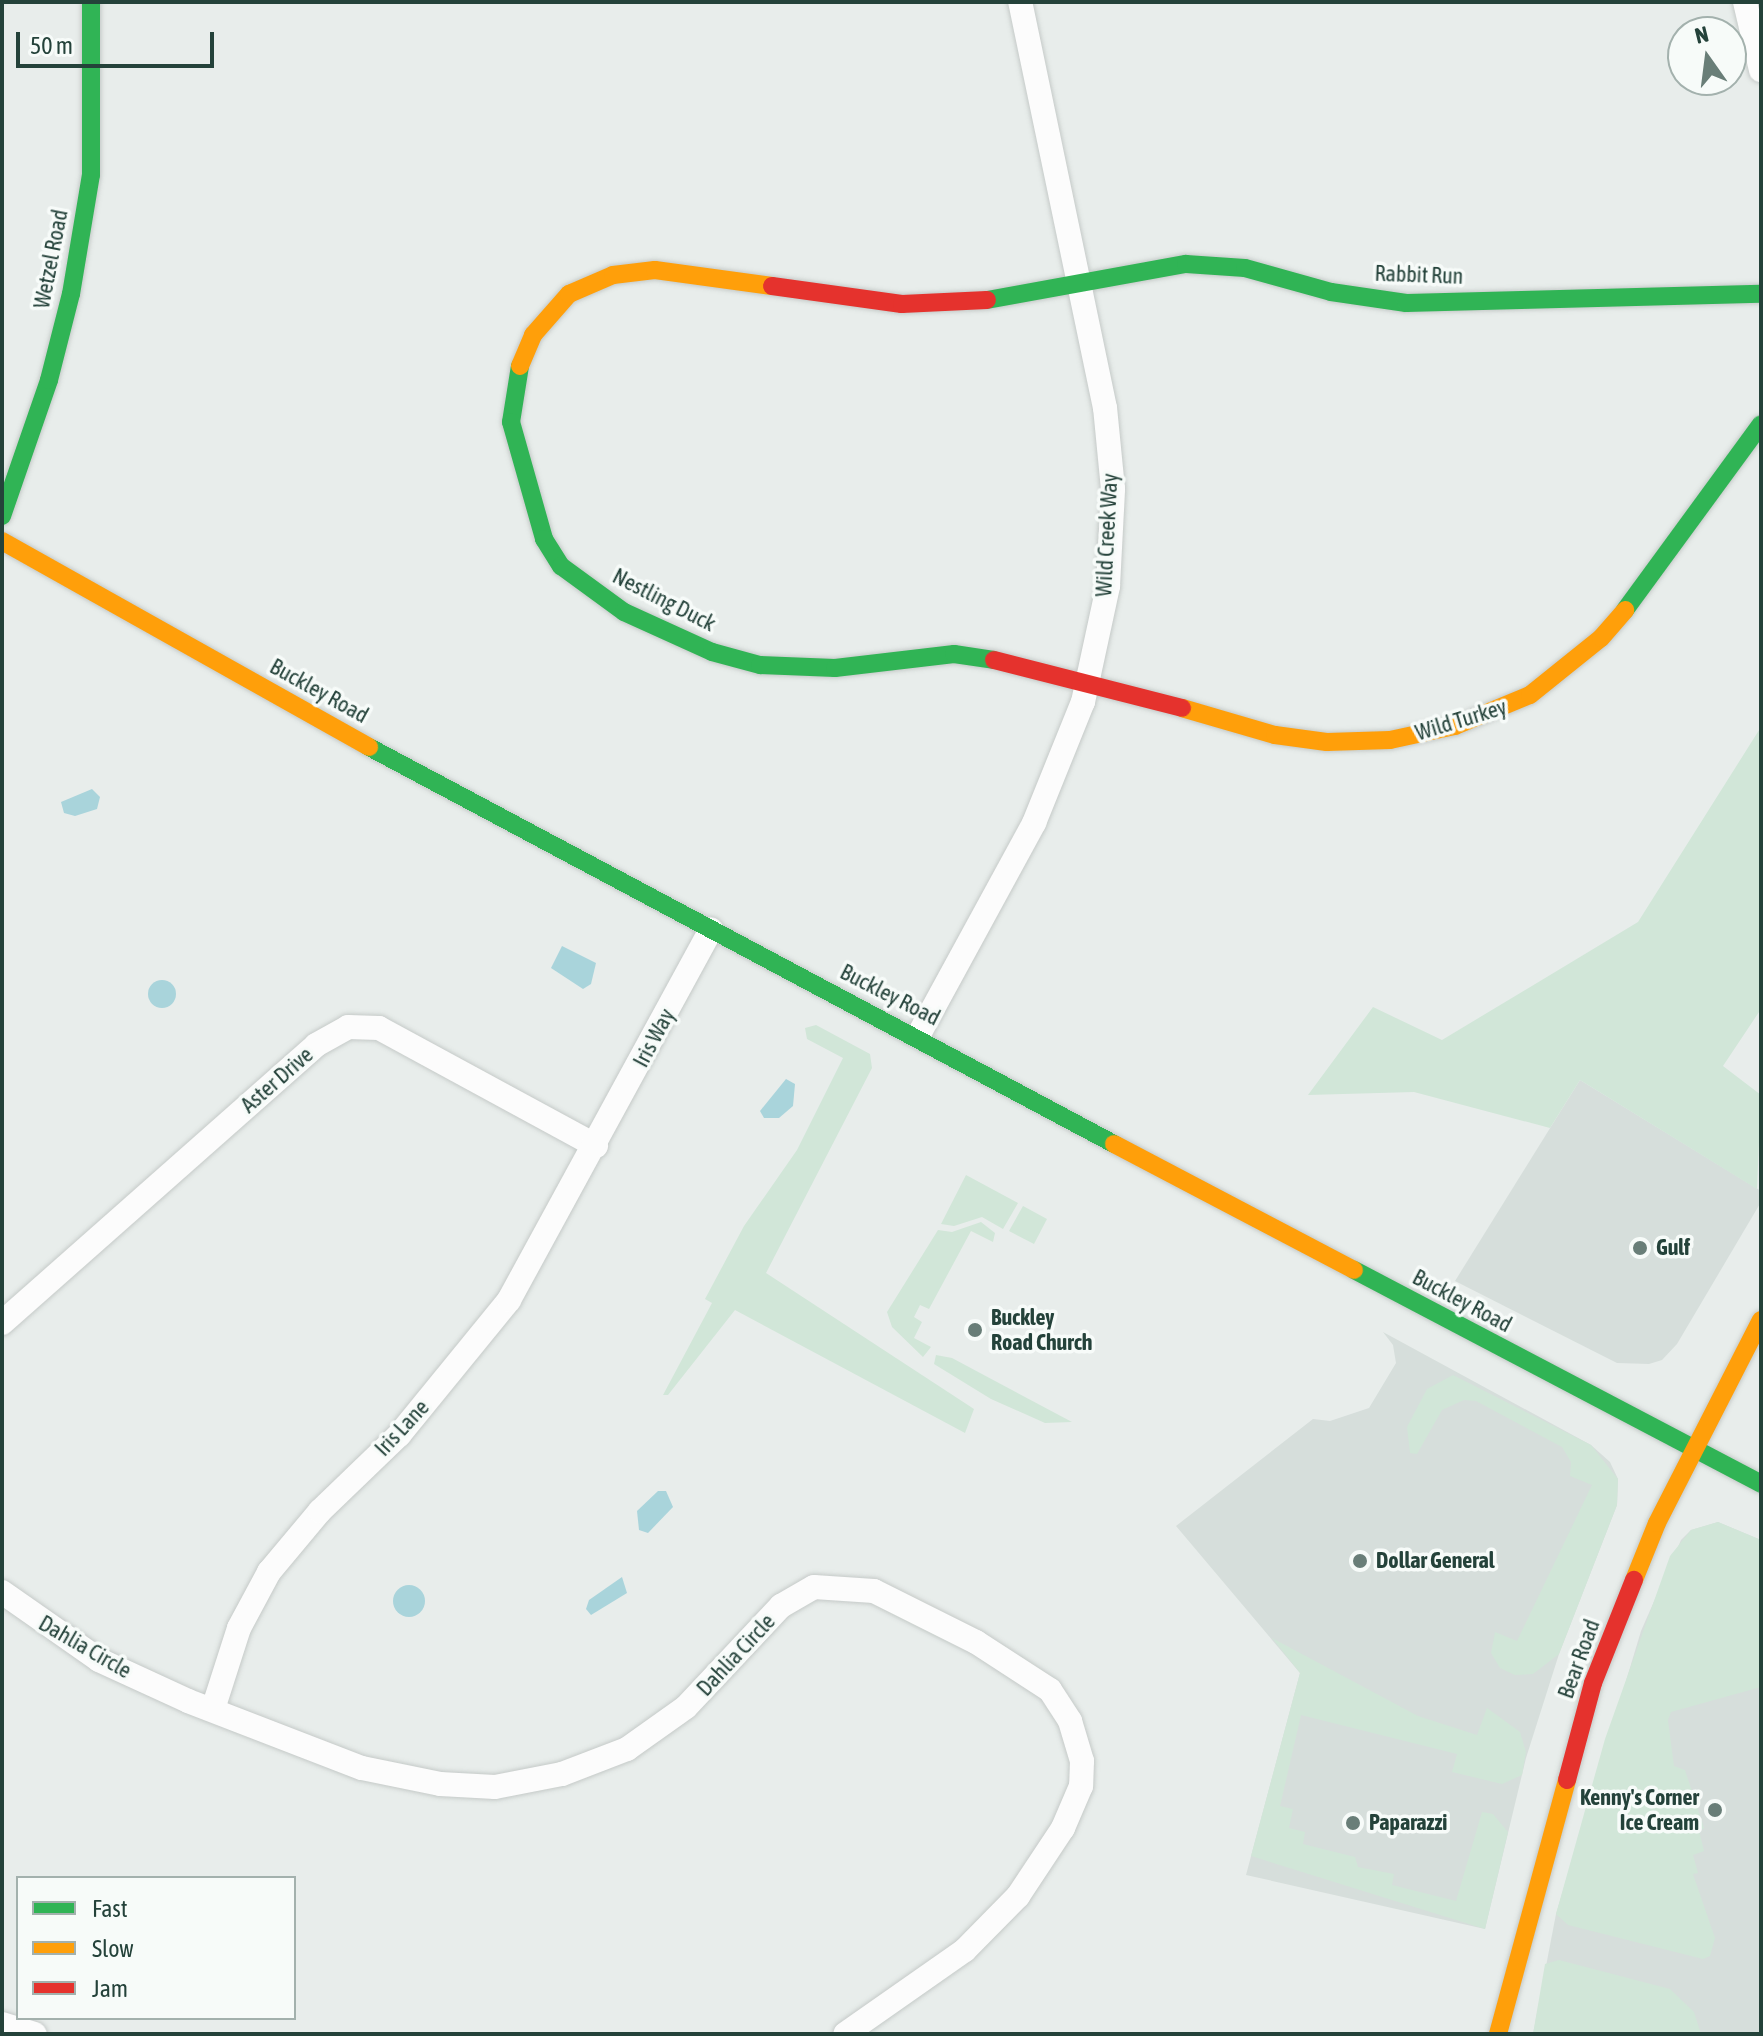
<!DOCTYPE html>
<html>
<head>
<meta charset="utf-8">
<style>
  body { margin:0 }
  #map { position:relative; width:1763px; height:2036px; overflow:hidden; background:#e8edeb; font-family:"Asap Condensed",sans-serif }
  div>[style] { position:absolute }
  .built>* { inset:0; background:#d6dedb }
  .green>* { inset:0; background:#d1e6d8 }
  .water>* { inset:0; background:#a9d4db }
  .round { border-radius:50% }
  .roads { filter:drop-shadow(0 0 2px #c5cac8) drop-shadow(0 0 2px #c5cac8) }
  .street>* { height:24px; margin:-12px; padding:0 12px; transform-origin:12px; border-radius:12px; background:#fcfcfc }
  .fast>* { height:18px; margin:-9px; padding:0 9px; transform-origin:9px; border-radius:9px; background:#30b455 }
  .slow>* { height:18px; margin:-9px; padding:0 9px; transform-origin:9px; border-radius:9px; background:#ff9f0a }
  .jam>* { height:18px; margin:-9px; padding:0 9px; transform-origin:9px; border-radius:9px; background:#e5322d }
  .dots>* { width:22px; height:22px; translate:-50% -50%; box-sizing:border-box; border:4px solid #f7fbf9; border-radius:50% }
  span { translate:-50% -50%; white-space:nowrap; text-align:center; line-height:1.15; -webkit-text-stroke:7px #f7fbf9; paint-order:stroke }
  .street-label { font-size:22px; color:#24423a }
  .poi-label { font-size:22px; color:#24423a; font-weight:700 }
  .left { translate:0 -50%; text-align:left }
  .right { translate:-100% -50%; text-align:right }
  .frame { position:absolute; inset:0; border:4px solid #24423a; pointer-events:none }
  .legend { position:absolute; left:16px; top:1876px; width:280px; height:144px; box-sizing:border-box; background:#f7fbf9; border:2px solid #a3b1ad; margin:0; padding:10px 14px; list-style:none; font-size:24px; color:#24423a }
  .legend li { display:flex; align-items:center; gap:16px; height:40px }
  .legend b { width:40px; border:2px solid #a3b1ad }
  .north { position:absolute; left:1667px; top:16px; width:80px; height:80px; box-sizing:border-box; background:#f7fbf9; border:2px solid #a3b1ad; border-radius:50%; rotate:346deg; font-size:22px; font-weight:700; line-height:32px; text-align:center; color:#24423a }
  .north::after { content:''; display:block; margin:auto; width:28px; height:36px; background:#697e78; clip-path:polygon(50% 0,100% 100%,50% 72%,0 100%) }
  .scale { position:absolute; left:16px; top:32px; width:198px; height:36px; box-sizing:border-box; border:4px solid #24423a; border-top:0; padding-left:10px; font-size:24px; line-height:28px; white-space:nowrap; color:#24423a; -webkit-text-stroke:6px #f7fbf9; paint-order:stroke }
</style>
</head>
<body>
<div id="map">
  <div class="built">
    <i style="clip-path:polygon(1580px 1080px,1761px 1191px,1761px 1202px,1677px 1344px,1662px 1360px,1649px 1364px,1617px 1363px,1455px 1281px)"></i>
    <i style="clip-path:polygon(1383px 1332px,1591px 1445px,1610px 1462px,1618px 1479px,1617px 1505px,1559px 1654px,1526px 1758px,1485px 1929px,1246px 1875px,1300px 1673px,1176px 1526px,1313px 1419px,1330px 1421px,1369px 1408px,1396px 1363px,1393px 1345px)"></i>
    <i style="clip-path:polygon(1718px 1522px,1761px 1540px,1761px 2034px,1533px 2034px,1556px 1914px,1641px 1631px,1681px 1540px,1691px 1530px)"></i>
  </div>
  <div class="green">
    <i style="clip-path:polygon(1761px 727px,1761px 1009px,1723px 1066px,1761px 1095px,1757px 1189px,1580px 1080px,1550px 1128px,1414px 1092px,1308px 1095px,1373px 1007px,1442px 1040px,1638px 922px)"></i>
    <i style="clip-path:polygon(816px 1025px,870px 1054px,872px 1068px,766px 1273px,974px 1409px,965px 1433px,735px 1310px,668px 1395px,663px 1395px,712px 1303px,705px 1299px,744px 1226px,797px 1150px,843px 1058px,807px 1039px,805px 1028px)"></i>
    <i style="clip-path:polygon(966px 1175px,1018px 1203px,1003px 1229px,982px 1217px,954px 1226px,941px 1224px)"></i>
    <i style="clip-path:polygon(1023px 1206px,1047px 1219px,1034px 1244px,1009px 1231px)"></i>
    <i style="clip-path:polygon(981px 1222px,995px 1233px,993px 1242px,971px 1231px,929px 1309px,920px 1305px,914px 1317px,922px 1322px,914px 1338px,931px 1347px,923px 1357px,892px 1327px,887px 1312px,938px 1230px,952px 1232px)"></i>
    <i style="clip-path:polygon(936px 1355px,952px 1358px,1072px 1422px,1045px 1423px,991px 1399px,934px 1364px)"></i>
    <i style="clip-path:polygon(1453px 1375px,1591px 1445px,1618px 1479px,1617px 1505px,1559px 1654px,1533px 1674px,1515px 1675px,1500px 1668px,1491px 1653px,1495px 1632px,1517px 1641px,1592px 1485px,1570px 1476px,1571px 1462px,1562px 1447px,1476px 1401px,1464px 1400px,1442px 1410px,1417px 1454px,1410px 1453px,1407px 1427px,1427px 1389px)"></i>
    <i style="clip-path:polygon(1718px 1522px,1761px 1540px,1761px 1687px,1671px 1712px,1668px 1720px,1674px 1766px,1685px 1770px,1704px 1828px,1699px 1831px,1704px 1851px,1693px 1855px,1698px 1873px,1693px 1874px,1715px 1938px,1710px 1956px,1703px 1959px,1568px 1925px,1556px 1914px,1605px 1739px,1670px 1556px,1691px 1530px)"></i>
    <i style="clip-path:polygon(1272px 1638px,1418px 1716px,1477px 1735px,1487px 1708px,1520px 1732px,1526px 1752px,1522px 1775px,1502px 1784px,1452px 1772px,1457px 1754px,1301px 1715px,1280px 1806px,1293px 1809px,1289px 1828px,1305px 1832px,1303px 1844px,1355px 1857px,1358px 1867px,1394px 1874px,1392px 1885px,1456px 1901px,1482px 1812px,1493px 1814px,1508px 1832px,1485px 1929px,1251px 1856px,1300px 1673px)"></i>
    <i style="clip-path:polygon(1559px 1960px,1670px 1989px,1694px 2012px,1701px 2034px,1533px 2034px,1545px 1964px)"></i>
  </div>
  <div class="water">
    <i style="clip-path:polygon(92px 789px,100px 797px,97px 809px,75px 816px,64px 813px,61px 802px)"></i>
    <i style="clip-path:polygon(562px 946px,596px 963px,591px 984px,583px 989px,551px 968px)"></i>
    <i class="round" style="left:148px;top:980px;width:28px;height:28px"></i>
    <i style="clip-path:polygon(786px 1079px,795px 1084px,793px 1106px,779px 1118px,764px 1118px,760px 1111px)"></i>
    <i style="clip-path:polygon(658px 1491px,666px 1491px,673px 1507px,648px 1533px,639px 1530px,637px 1511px)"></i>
    <i style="clip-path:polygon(622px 1577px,627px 1593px,591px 1615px,586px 1609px,589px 1600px)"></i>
    <i class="round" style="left:393px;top:1585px;width:32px;height:32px"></i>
  </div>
  <div class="roads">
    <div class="street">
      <i style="left:1745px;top:2px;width:70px;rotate:76.8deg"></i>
      <i style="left:918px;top:1036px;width:243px;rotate:-61.4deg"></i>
      <i style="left:1034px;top:823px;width:131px;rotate:-68deg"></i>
      <i style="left:1083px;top:702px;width:119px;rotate:-77.8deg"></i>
      <i style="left:1108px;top:586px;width:97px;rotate:-87deg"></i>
      <i style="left:1113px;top:489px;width:81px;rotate:-95.6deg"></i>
      <i style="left:1105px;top:408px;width:415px;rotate:-101.8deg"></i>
      <i style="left:2px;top:1323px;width:419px;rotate:-41.5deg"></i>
      <i style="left:316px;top:1045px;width:37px;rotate:-29deg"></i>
      <i style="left:348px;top:1027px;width:31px;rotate:2deg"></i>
      <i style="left:379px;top:1028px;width:247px;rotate:28.5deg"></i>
      <i style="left:2px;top:1592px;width:118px;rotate:35deg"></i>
      <i style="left:99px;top:1660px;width:98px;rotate:24.7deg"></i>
      <i style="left:188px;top:1701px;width:186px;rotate:21.1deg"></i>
      <i style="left:362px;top:1768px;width:80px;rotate:11.6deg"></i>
      <i style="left:440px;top:1784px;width:55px;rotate:3.1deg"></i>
      <i style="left:495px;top:1787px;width:68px;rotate:-11deg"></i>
      <i style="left:562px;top:1774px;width:70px;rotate:-21deg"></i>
      <i style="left:627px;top:1749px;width:72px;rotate:-35.4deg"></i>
      <i style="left:686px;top:1707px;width:139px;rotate:-46.8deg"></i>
      <i style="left:781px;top:1606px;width:38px;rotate:-30deg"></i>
      <i style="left:814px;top:1587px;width:60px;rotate:3.8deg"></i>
      <i style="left:874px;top:1591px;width:114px;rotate:26.6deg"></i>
      <i style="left:976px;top:1642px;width:88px;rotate:33deg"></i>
      <i style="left:1050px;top:1690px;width:37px;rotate:57deg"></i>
      <i style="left:1070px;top:1721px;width:42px;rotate:73.3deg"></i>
      <i style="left:1082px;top:1761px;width:25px;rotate:92deg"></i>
      <i style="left:1081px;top:1786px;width:46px;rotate:113.2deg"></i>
      <i style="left:1063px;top:1828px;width:82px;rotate:123.5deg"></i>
      <i style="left:1018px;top:1896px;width:76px;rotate:134.5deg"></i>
      <i style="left:965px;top:1950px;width:146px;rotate:145deg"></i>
      <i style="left:213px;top:1709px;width:85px;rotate:-72.2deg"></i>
      <i style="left:239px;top:1628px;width:64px;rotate:-61.8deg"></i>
      <i style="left:269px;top:1572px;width:80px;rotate:-50.1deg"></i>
      <i style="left:320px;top:1511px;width:110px;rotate:-43.9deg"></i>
      <i style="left:399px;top:1435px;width:174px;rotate:-50.8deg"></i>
      <i style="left:509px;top:1300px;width:422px;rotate:-61.4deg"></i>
      <i style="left:2px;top:2024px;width:34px;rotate:17deg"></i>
    </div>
    <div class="fast">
      <i style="left:987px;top:300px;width:202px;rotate:-10.3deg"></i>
      <i style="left:1186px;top:264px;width:59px;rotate:3.9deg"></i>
      <i style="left:1245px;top:268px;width:89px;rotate:15.6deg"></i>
      <i style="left:1331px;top:292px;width:76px;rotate:8.3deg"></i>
      <i style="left:1406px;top:303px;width:355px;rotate:-1.5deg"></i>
      <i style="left:520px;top:366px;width:57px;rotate:99.1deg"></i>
      <i style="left:511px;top:422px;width:122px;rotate:74.2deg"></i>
      <i style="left:544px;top:539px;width:32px;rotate:58deg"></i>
      <i style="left:561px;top:566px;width:78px;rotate:36.1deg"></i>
      <i style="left:624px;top:612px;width:97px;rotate:24.4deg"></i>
      <i style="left:712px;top:652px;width:50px;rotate:15.2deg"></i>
      <i style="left:760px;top:665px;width:75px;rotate:2.3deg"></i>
      <i style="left:835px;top:668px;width:120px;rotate:-6.7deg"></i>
      <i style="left:954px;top:654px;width:40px;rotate:8.5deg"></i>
      <i style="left:2px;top:516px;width:144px;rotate:-70.9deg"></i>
      <i style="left:49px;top:380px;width:89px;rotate:-75.7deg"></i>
      <i style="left:71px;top:294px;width:121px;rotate:-80.5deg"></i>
      <i style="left:91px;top:175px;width:173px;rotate:-90deg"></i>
      <i style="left:1625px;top:610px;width:230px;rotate:-53.8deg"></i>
      <i style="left:369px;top:747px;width:844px;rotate:28.05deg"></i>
      <i style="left:1354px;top:1270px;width:460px;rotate:27.7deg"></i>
    </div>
    <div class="slow">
      <i style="left:520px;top:366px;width:34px;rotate:-67deg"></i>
      <i style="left:533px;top:335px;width:55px;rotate:-48.7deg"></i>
      <i style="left:569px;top:294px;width:48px;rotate:-23.4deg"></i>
      <i style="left:613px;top:275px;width:42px;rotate:-6.8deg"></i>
      <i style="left:655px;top:270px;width:118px;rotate:7.8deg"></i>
      <i style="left:2px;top:541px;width:421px;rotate:29.3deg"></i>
      <i style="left:1182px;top:708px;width:97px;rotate:16.2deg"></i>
      <i style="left:1275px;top:735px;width:52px;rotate:7.7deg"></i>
      <i style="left:1327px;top:742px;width:63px;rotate:-1.8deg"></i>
      <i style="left:1390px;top:740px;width:66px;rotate:-12.2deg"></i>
      <i style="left:1455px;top:726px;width:81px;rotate:-22.5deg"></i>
      <i style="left:1530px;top:695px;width:91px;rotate:-38.8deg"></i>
      <i style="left:1601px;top:638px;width:37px;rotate:-49deg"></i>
      <i style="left:1114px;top:1144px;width:271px;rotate:27.7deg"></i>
      <i style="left:1634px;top:1580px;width:61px;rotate:-68deg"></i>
      <i style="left:1657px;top:1523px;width:228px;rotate:-62.9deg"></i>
      <i style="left:1498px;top:2034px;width:263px;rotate:-74.8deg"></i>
    </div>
    <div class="jam">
      <i style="left:772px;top:286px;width:131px;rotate:7.9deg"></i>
      <i style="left:902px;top:304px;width:85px;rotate:-2.7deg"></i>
      <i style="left:994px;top:660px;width:194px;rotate:14.3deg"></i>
      <i style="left:1567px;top:1780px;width:100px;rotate:-75deg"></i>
      <i style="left:1593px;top:1683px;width:111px;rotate:-68.3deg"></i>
    </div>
  </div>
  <div class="dots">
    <i style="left:1640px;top:1248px;background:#697e78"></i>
    <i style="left:975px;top:1330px;background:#697e78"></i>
    <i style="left:1360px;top:1561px;background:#697e78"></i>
    <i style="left:1715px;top:1810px;background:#697e78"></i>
    <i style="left:1353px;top:1823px;background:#697e78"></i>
  </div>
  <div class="street-label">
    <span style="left:51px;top:259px;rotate:-79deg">Wetzel Road</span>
    <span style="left:1419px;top:275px;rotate:2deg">Rabbit Run</span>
    <span style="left:1107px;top:535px;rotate:-87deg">Wild Creek Way</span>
    <span style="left:664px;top:600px;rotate:27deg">Nestling Duck</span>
    <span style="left:319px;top:691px;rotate:29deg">Buckley Road</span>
    <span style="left:1461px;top:720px;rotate:-17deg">Wild Turkey</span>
    <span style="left:890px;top:995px;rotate:27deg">Buckley Road</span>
    <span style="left:654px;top:1038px;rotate:-62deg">Iris Way</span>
    <span style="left:277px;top:1080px;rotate:-41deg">Aster Drive</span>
    <span style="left:1462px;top:1301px;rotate:28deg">Buckley Road</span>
    <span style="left:402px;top:1428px;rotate:-47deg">Iris Lane</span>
    <span style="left:85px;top:1647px;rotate:30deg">Dahlia Circle</span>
    <span style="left:736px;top:1655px;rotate:-47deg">Dahlia Circle</span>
    <span style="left:1579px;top:1659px;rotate:-70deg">Bear Road</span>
  </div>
  <div class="poi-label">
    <span class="left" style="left:1656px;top:1248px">Gulf</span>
    <span class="left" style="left:991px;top:1330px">Buckley<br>Road Church</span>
    <span class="left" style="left:1376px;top:1561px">Dollar General</span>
    <span class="right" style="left:1699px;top:1810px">Kenny's Corner<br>Ice Cream</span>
    <span class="left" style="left:1369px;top:1823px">Paparazzi</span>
  </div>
  <div class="frame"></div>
  <ul class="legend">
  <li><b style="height:10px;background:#30b455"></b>Fast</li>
  <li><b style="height:10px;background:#ff9f0a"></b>Slow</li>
  <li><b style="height:10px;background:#e5322d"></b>Jam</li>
  </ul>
  <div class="north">N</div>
  <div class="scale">50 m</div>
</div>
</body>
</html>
